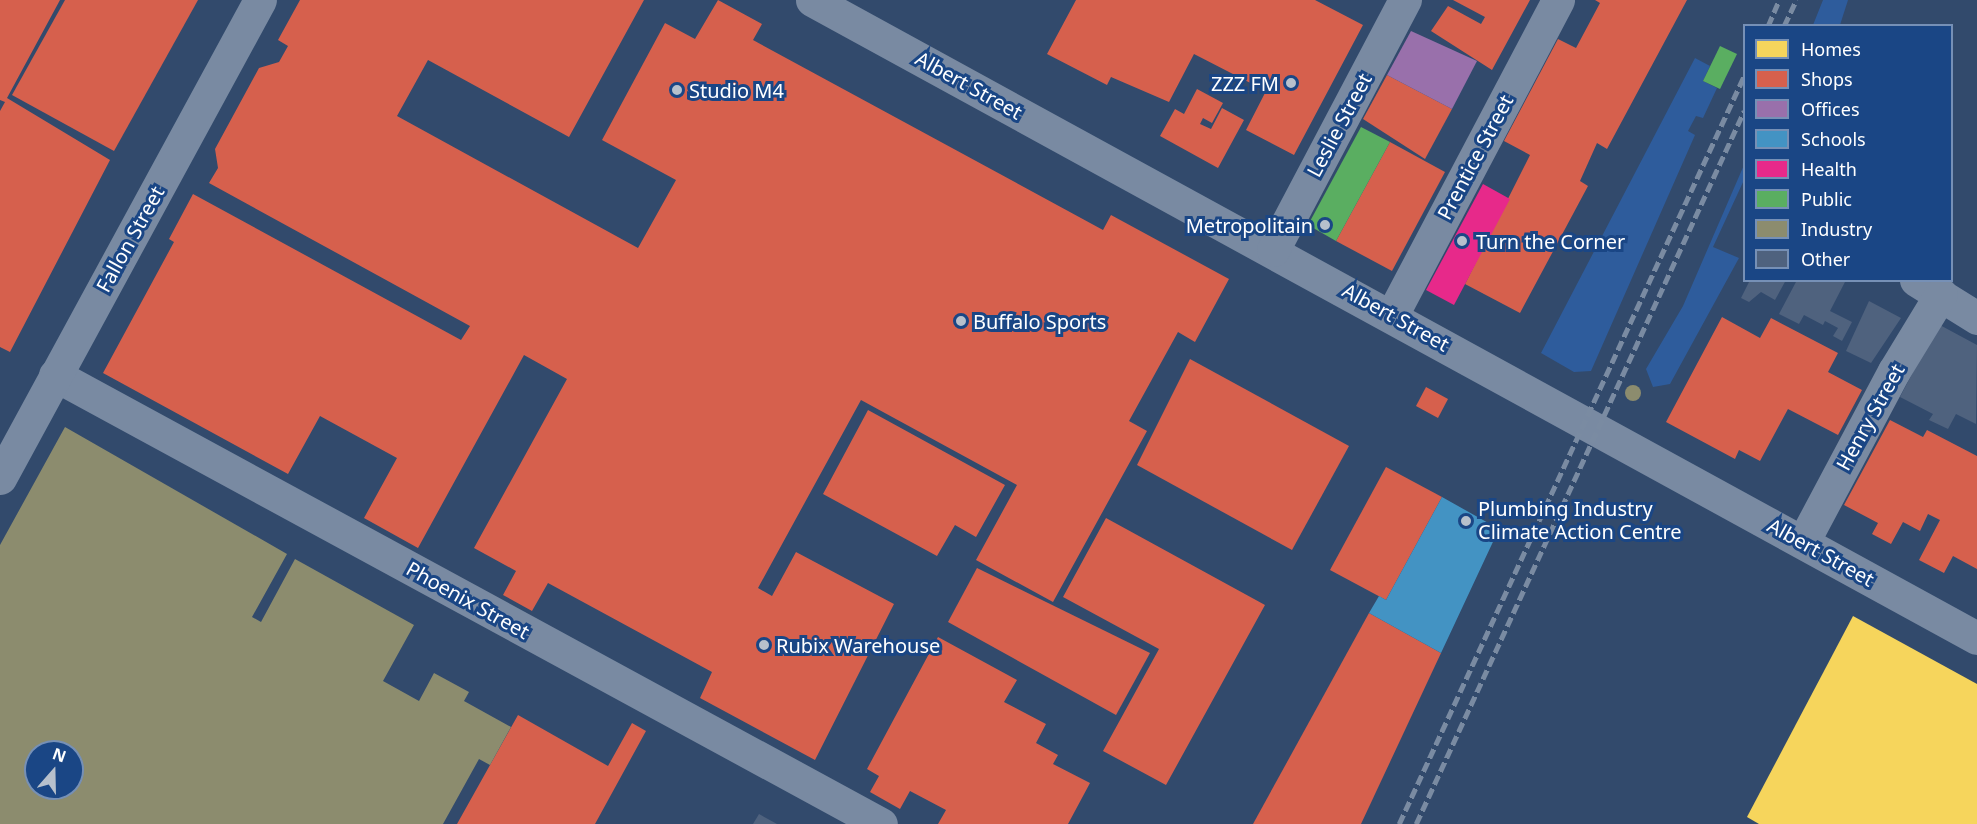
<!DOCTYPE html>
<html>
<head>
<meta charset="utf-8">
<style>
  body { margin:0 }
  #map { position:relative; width:1977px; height:824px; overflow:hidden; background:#324a6c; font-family:"Noto Sans",sans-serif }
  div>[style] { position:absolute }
  .green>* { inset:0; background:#2e5c9c }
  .homes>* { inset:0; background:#f6d55c }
  .shops>* { inset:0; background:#d6604d }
  .offices>* { inset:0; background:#9970ab }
  .schools>* { inset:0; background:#4393c3 }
  .health>* { inset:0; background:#e7298a }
  .public>* { inset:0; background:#5aae61 }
  .industry>* { inset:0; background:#8c8c6e }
  .round { border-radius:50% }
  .building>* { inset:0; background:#4f627e }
  .minor>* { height:33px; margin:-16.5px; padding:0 16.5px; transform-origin:16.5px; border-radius:16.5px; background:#798aa2 }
  .rail>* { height:4.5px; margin-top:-2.25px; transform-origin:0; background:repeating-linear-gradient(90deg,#7a8ba2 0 10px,transparent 0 14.5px) }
  .dots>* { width:16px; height:16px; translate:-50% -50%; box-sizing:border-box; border:3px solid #1a4685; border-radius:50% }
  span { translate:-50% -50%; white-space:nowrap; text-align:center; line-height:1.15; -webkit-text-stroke:6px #1a4685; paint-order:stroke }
  .poi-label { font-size:20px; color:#fff }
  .right { translate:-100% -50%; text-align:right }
  .left { translate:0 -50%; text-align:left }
  .street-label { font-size:20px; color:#fff }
  .legend { position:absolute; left:1743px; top:24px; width:210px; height:258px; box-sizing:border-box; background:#1a4685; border:2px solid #7690b6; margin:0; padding:8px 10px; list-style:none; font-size:18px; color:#fff }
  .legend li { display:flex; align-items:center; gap:12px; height:30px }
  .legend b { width:30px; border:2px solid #7690b6 }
  .north { position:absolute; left:24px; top:740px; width:60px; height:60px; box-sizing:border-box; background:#1a4685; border:2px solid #7690b6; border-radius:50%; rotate:20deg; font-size:16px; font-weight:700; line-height:24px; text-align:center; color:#fff }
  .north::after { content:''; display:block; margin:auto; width:21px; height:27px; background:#b7c0cc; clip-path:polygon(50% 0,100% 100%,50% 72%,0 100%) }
</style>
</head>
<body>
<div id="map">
  <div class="green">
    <i style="clip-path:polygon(1823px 0,1848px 0,1840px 25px,1813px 25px)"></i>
    <i style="clip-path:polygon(1695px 58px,1710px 66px,1703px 81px,1717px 88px,1703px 118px,1696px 116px,1688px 131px,1695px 135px,1591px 371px,1574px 372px,1541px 353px)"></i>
    <i style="clip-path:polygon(1744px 165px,1744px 180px,1713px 247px,1739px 258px,1670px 384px,1653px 387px,1646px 369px,1683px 306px)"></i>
  </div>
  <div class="homes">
    <i style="clip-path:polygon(1853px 616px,1977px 684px,1977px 824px,1759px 824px,1747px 817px)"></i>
  </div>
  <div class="shops">
    <i style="clip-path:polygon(0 0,60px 0,7px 98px,110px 160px,10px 352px,0 347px,0 111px,5px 102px,0 100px)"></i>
    <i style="clip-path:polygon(65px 0,198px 0,114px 151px,12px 95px)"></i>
    <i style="clip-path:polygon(300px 0,644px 0,569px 137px,428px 60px,397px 116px,638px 248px,676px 180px,602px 140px,665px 23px,695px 39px,718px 0,762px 24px,753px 40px,1103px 230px,1111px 215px,1229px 279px,1195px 342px,1178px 332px,1129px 421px,1147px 431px,1053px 602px,976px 560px,1017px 485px,861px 400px,758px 588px,772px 596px,796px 552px,894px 604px,815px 760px,700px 698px,712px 672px,548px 583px,532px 611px,503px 595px,516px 571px,474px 548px,567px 379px,524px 355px,418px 548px,364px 518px,397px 458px,320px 416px,288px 474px,103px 373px,174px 242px,169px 239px,193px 194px,461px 340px,470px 326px,209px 183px,218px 168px,215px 149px,259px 68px,279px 62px,288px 46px,278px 40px)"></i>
    <i style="clip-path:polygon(1076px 0,1315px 0,1363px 25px,1294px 155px,1246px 130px,1266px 91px,1194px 54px,1169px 102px,1111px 77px,1107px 85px,1047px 54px)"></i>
    <i style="clip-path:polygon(1453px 0,1530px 0,1492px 70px,1431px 31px,1448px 6px,1481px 24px,1485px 17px)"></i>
    <i style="clip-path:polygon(1595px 0,1687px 0,1607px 149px,1597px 143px,1580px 181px,1588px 186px,1520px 313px,1465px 284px,1530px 155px,1504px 141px,1558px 39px,1576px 48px,1600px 3px)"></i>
    <i style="clip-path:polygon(1387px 75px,1452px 109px,1425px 159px,1363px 119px)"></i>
    <i style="clip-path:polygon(1197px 89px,1223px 103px,1212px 123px,1203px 118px,1200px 124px,1211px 129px,1222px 108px,1244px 120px,1218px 168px,1160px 136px,1175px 109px,1184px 114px)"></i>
    <i style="clip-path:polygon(1390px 142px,1445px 172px,1392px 271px,1336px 241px)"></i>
    <i style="clip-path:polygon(1722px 317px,1760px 338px,1771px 318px,1838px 353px,1828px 372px,1862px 390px,1838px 435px,1788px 409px,1760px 461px,1739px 450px,1735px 459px,1666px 422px)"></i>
    <i style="clip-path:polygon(1190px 359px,1349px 446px,1292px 550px,1137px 465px)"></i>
    <i style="clip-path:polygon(1426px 387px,1448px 399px,1438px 418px,1416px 406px)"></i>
    <i style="clip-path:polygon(868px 410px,1005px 485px,976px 537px,955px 525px,937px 556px,823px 494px)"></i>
    <i style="clip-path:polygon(1890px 420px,1923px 437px,1927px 430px,1977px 456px,1977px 569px,1953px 556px,1944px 573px,1919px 560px,1940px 520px,1928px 514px,1920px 531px,1903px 522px,1891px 544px,1872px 534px,1878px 523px,1844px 505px)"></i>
    <i style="clip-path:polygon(1386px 467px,1442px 497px,1386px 600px,1330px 570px)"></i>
    <i style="clip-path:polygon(1106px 518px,1265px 605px,1166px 785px,1103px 751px,1159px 649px,1063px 597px)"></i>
    <i style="clip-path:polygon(977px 568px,1150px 653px,1116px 715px,948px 622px)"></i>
    <i style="clip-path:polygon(1369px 613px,1441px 653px,1361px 824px,1253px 824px)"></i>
    <i style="clip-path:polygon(938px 637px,1017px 680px,1004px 702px,1046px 724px,1036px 743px,1058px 755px,1053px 764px,1090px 783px,1068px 824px,938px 824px,946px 810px,910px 791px,900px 809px,870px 792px,879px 776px,867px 769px)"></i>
    <i style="clip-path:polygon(518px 715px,608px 766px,632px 723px,646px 731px,595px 824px,457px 824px)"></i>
  </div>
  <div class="offices">
    <i style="clip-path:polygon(1411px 31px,1477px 61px,1452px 109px,1387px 75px)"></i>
  </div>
  <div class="schools">
    <i style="clip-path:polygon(1442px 497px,1499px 529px,1441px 653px,1369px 613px,1379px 596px,1386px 600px)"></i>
  </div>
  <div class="health">
    <i style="clip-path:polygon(1483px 184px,1510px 199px,1454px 305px,1426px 290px)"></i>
  </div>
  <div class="public">
    <i style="clip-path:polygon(1720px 46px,1737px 54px,1720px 89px,1703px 81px)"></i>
    <i style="clip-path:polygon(1361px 127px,1390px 142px,1336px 241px,1308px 225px)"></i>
  </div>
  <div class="industry">
    <i class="round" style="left:1625px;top:385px;width:16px;height:16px"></i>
    <i style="clip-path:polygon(evenodd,65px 427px,287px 554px,252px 617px,261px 622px,295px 559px,414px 625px,383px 681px,419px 701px,434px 673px,469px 692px,464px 701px,511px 727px,490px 765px,479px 759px,443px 824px,0 824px,0 545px,65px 427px,36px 752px,72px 752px,72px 788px,36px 788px,36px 752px)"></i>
  </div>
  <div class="building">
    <i style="clip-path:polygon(1750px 280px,1786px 280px,1775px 300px,1761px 292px,1749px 302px,1741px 298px)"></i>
    <i style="clip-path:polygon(1797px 280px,1846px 280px,1830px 311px,1852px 322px,1842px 341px,1833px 336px,1838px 328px,1825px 321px,1823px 325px,1804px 315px,1799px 324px,1779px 314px)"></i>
    <i style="clip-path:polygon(1869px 301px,1901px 318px,1871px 363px,1846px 351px)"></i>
    <i style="clip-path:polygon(1938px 324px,1977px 345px,1976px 424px,1956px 414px,1948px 429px,1929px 420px,1933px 414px,1900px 397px)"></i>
    <i style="clip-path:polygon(759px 814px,777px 824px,753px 824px)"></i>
  </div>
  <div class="minor">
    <i style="left:812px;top:0;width:1328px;rotate:28.71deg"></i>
    <i style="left:1273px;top:250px;width:283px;rotate:-62.2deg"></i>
    <i style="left:1916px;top:280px;width:72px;rotate:31.9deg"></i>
    <i style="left:1392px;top:315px;width:356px;rotate:-62.2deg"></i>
    <i style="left:55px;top:375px;width:940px;rotate:28.53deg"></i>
    <i style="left:0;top:478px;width:544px;rotate:-61.46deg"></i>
    <i style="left:1803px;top:542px;width:194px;rotate:-62deg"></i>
    <i style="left:1894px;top:371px;width:90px;rotate:-58.6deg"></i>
  </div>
  <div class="rail">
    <i style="left:1768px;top:26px;width:28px;rotate:-67deg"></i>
    <i style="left:1784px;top:26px;width:29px;rotate:-65deg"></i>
    <i style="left:1399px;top:824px;width:824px;rotate:-65.24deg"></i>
    <i style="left:1416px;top:824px;width:785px;rotate:-65.3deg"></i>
  </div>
  <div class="dots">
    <i style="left:1291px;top:83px;background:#b7c0cc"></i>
    <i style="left:677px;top:90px;background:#b7c0cc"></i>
    <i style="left:1325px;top:225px;background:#b7c0cc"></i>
    <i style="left:1462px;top:241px;background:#b7c0cc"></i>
    <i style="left:961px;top:321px;background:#b7c0cc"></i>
    <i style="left:1466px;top:521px;background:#b7c0cc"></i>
    <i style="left:764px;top:645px;background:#b7c0cc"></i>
  </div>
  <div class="poi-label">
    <span class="right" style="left:1279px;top:83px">ZZZ FM</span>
    <span class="left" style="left:689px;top:90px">Studio M4</span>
    <span class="right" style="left:1313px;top:225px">Metropolitain</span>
    <span class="left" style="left:1476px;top:241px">Turn the Corner</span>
    <span class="left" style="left:973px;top:321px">Buffalo Sports</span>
    <span class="left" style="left:1478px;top:520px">Plumbing Industry<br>Climate Action Centre</span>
    <span class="left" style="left:776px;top:645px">Rubix Warehouse</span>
  </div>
  <div class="street-label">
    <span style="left:969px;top:85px;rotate:29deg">Albert Street</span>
    <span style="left:1339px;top:125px;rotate:-62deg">Leslie Street</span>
    <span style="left:1475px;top:157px;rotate:-62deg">Prentice Street</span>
    <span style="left:130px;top:239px;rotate:-61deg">Fallon Street</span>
    <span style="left:1396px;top:317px;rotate:29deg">Albert Street</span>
    <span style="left:1870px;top:417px;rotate:-61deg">Henry Street</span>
    <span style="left:1821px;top:552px;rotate:29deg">Albert Street</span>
    <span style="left:468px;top:600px;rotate:29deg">Phoenix Street</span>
  </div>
  <ul class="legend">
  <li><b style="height:16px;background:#f6d55c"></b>Homes</li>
  <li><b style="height:16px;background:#d6604d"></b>Shops</li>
  <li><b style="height:16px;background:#9970ab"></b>Offices</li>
  <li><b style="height:16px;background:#4393c3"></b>Schools</li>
  <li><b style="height:16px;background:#e7298a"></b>Health</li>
  <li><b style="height:16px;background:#5aae61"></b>Public</li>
  <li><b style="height:16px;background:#8c8c6e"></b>Industry</li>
  <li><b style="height:16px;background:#4f627e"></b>Other</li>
  </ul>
  <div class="north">N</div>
</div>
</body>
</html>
